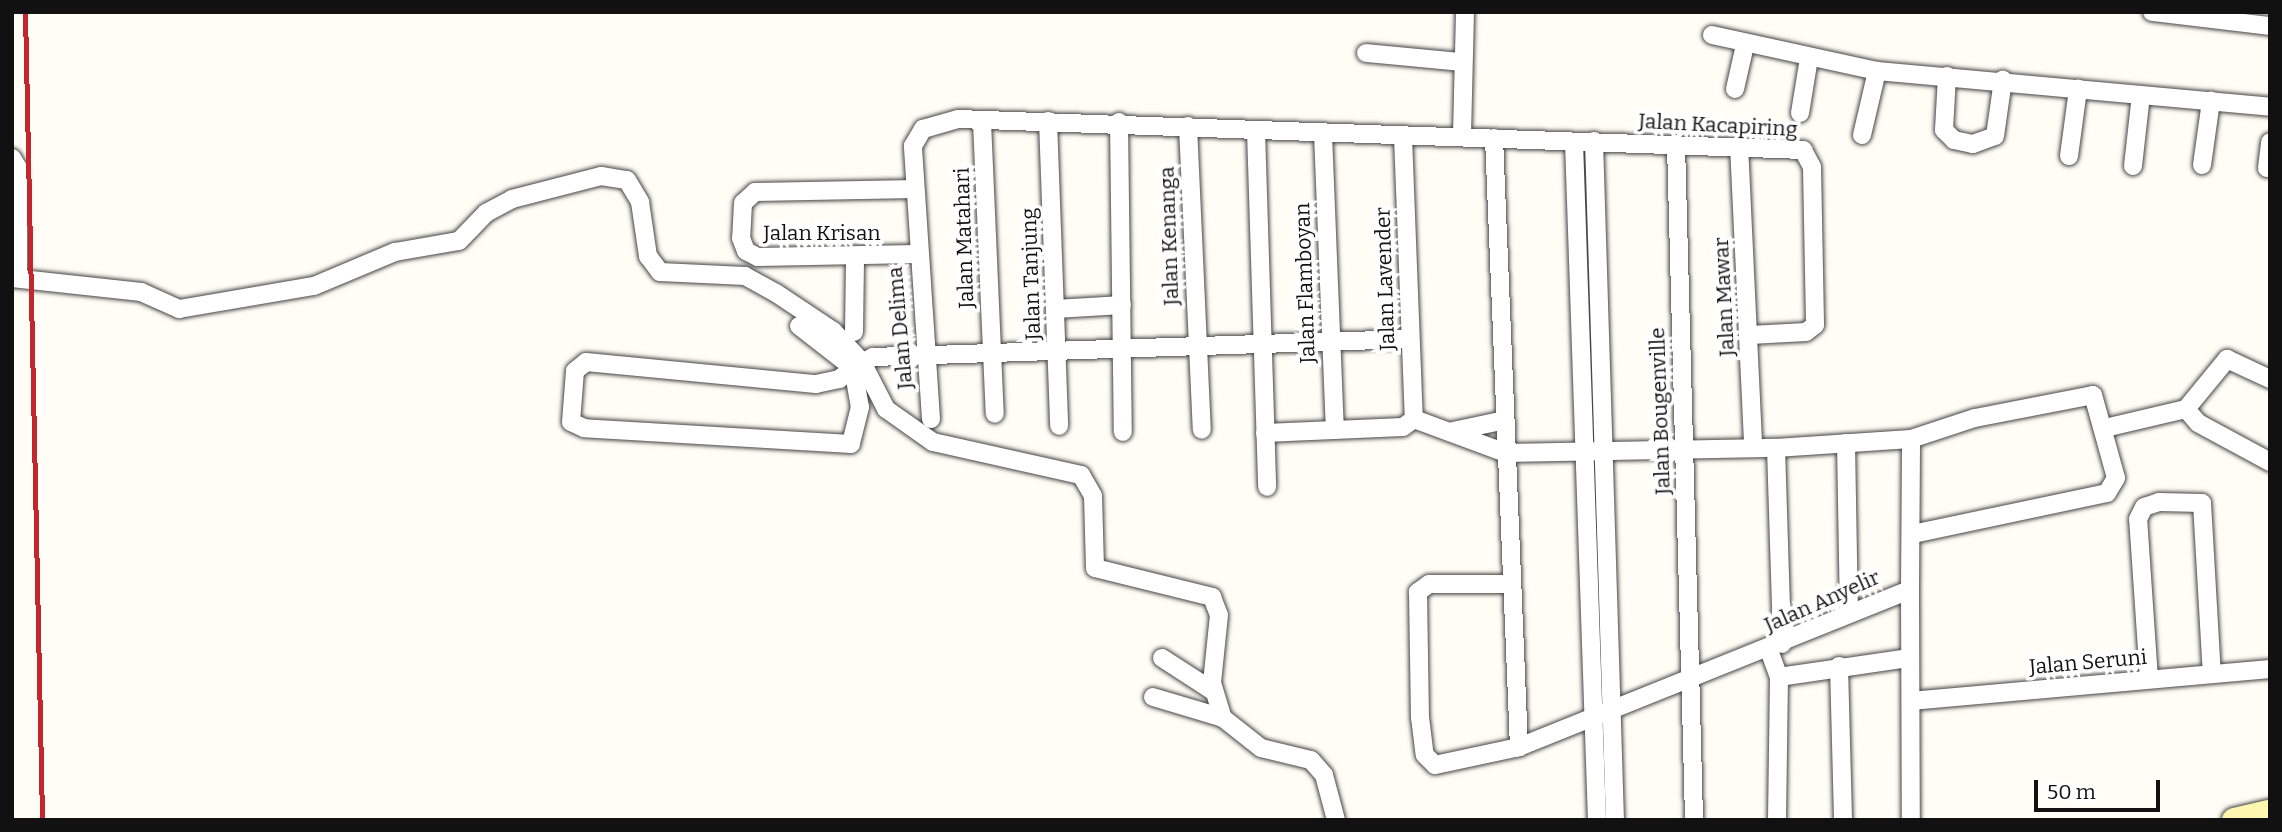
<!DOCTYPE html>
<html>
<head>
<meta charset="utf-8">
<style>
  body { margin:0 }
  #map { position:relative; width:2282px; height:832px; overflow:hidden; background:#fffdf5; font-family:Bitter,serif }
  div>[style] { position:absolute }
  .roads { filter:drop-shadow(0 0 2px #444) drop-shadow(0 0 2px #444) }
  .street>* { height:18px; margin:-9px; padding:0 9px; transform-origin:9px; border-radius:9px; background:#fff }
  .secondary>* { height:24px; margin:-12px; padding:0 12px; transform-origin:12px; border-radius:12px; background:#fff6b0 }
  .rail>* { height:5px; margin:-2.5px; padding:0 2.5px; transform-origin:2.5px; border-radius:2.5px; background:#c4262e }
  span { translate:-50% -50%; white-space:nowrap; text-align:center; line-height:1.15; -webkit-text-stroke:7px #fff; paint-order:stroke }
  .street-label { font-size:21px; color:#111 }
  .frame { position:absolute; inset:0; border:14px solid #111; pointer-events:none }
  .scale { position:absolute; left:2034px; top:780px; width:126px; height:32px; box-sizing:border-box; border:4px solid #111; border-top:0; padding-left:9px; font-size:21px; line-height:24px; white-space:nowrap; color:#111; -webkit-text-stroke:5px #fff; paint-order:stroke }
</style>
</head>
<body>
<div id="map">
  <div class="roads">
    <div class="street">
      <i style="left:2152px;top:12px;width:119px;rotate:6.8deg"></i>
      <i style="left:1712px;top:35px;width:169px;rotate:12.3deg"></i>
      <i style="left:1877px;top:71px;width:395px;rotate:5.2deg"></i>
      <i style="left:1366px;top:53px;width:96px;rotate:5.4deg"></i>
      <i style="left:1947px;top:76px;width:54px;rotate:93.2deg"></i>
      <i style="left:1944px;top:130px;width:14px;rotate:45deg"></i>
      <i style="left:1954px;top:140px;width:19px;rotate:12deg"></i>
      <i style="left:1973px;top:144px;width:23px;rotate:-20deg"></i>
      <i style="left:1995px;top:136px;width:57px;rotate:-81.9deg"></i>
      <i style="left:1735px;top:89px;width:45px;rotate:-77.2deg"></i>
      <i style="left:1800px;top:113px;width:56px;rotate:-80.7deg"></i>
      <i style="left:1048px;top:121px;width:305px;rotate:87.9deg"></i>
      <i style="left:982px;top:122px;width:292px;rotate:87.5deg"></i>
      <i style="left:1119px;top:122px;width:310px;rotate:89.3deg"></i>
      <i style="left:1188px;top:126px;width:304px;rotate:87.4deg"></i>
      <i style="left:1256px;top:131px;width:356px;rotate:88.2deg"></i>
      <i style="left:1323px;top:134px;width:296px;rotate:87.7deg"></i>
      <i style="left:1462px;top:135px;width:123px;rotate:-88.6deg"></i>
      <i style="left:1862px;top:135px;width:66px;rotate:-76.8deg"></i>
      <i style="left:1403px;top:137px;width:282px;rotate:87.8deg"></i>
      <i style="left:1494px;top:138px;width:610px;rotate:87.65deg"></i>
      <i style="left:1594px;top:141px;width:679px;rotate:88.23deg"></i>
      <i style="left:1574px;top:142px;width:678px;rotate:88.06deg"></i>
      <i style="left:1676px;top:144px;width:676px;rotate:88.47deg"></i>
      <i style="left:1739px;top:145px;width:302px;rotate:87.3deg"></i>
      <i style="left:2069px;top:156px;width:68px;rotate:-82.3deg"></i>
      <i style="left:12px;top:158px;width:12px;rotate:59deg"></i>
      <i style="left:18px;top:168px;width:106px;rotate:90deg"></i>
      <i style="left:2202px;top:165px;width:65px;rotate:-82deg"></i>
      <i style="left:2133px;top:166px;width:71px;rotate:-83.6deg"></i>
      <i style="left:2267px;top:168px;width:26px;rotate:-83deg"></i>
      <i style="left:915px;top:189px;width:160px;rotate:178.9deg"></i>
      <i style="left:755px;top:192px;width:16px;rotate:137deg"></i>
      <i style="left:743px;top:203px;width:35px;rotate:93deg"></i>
      <i style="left:741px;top:238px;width:14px;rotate:69deg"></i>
      <i style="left:746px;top:251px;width:13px;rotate:27deg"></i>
      <i style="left:758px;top:257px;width:159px;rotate:-1.1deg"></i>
      <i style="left:12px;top:278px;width:130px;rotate:6.2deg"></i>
      <i style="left:141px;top:292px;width:42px;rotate:24.1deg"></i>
      <i style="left:179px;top:309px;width:137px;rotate:-9.7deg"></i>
      <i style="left:314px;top:286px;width:88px;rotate:-22.8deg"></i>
      <i style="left:395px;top:252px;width:65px;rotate:-9.8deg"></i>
      <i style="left:459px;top:241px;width:39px;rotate:-46deg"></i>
      <i style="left:486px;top:213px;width:30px;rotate:-28deg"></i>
      <i style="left:512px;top:199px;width:92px;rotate:-14.5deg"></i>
      <i style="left:601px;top:176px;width:26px;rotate:9deg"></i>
      <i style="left:627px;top:180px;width:26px;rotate:59deg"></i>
      <i style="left:640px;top:202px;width:55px;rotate:81.6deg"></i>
      <i style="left:648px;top:256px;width:20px;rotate:53deg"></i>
      <i style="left:660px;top:272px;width:85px;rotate:2.7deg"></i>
      <i style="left:745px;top:276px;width:35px;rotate:29deg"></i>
      <i style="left:776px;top:293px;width:69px;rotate:33.7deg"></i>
      <i style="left:833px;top:331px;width:42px;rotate:46.9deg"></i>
      <i style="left:862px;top:362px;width:53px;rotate:62.9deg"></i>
      <i style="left:886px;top:409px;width:57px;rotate:35.1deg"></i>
      <i style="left:933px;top:442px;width:152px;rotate:12.6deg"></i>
      <i style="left:1081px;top:475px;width:24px;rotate:60deg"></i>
      <i style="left:1093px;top:496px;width:72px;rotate:88.4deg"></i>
      <i style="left:1095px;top:568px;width:121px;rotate:13.9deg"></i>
      <i style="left:1212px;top:597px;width:19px;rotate:69deg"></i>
      <i style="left:1219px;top:615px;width:68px;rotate:95.9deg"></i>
      <i style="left:1212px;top:683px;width:37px;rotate:73deg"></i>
      <i style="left:1223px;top:718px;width:48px;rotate:38.3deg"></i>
      <i style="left:1261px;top:748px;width:51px;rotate:13.5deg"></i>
      <i style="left:1311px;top:760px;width:20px;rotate:49deg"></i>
      <i style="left:1324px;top:775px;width:47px;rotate:75.1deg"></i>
      <i style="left:1056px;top:309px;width:66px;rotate:-3.5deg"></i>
      <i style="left:799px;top:326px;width:68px;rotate:37.9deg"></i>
      <i style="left:853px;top:368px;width:40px;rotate:80deg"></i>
      <i style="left:860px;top:407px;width:38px;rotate:104deg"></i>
      <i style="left:851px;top:444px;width:267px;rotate:-176.6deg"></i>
      <i style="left:584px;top:428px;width:14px;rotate:-155deg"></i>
      <i style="left:571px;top:422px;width:51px;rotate:-85.5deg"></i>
      <i style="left:575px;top:371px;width:14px;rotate:-39deg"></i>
      <i style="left:586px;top:362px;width:231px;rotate:5.5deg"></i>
      <i style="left:816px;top:384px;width:24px;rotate:-12deg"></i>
      <i style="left:839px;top:379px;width:18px;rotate:-38deg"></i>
      <i style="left:853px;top:368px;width:23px;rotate:-29deg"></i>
      <i style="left:873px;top:357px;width:536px;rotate:-1.92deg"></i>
      <i style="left:854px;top:332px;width:75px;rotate:-89.2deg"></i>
      <i style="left:2186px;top:409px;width:18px;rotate:49deg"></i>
      <i style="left:2198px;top:423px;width:82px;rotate:28.4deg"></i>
      <i style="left:931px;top:419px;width:274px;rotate:-93.8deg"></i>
      <i style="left:913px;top:146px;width:20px;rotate:-60deg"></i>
      <i style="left:923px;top:129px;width:36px;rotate:-16deg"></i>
      <i style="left:958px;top:119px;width:846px;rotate:2.1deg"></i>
      <i style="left:1803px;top:150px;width:19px;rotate:62deg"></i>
      <i style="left:1812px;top:167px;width:158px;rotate:88.9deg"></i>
      <i style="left:1815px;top:325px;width:11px;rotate:142deg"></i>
      <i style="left:1806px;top:332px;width:56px;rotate:176.9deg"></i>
      <i style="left:2105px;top:428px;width:83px;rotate:-13.2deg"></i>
      <i style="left:2186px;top:409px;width:65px;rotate:-50.6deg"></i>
      <i style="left:2227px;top:359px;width:47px;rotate:24.9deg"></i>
      <i style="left:1453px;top:431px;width:53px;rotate:-11.9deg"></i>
      <i style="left:1265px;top:433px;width:138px;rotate:-2.5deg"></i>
      <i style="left:1403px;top:427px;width:14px;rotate:-36deg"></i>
      <i style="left:1414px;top:419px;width:98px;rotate:20.3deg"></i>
      <i style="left:1506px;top:453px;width:270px;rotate:-1.1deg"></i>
      <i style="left:1776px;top:448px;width:135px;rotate:-3.8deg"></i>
      <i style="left:1911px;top:439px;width:67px;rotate:-18.2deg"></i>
      <i style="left:1975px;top:418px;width:120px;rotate:-11deg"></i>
      <i style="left:2093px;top:395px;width:86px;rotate:74.5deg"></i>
      <i style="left:2116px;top:478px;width:17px;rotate:121deg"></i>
      <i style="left:2107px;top:493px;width:198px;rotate:168.1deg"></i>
      <i style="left:1846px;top:443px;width:167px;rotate:89deg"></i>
      <i style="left:1776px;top:448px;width:196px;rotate:88.2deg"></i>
      <i style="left:1508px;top:584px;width:79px;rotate:180deg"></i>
      <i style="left:1429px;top:584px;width:14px;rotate:144deg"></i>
      <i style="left:1418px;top:592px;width:125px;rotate:89.1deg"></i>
      <i style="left:1420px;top:717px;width:38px;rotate:83deg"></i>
      <i style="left:1425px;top:755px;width:14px;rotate:45deg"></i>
      <i style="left:1435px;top:765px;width:86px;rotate:-12.1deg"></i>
      <i style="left:1519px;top:747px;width:421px;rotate:-21.9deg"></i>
      <i style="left:1910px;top:590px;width:151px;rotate:-89.6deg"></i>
      <i style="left:1910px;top:590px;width:230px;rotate:89.8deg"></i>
      <i style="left:1769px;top:650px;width:29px;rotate:70deg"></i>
      <i style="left:1779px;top:677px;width:143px;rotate:90.8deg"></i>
      <i style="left:1162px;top:658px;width:61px;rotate:32.9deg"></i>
      <i style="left:1839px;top:666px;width:154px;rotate:88.5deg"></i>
      <i style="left:1779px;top:677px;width:132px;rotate:-8.3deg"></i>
      <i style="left:2149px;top:679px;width:160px;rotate:-93.9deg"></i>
      <i style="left:2138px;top:519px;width:13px;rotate:-63deg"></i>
      <i style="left:2144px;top:507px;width:16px;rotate:-18deg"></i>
      <i style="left:2159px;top:502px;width:43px;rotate:1.3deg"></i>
      <i style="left:2202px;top:503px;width:171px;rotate:86.7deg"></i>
      <i style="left:1153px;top:697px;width:73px;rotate:16.7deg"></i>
      <i style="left:1911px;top:701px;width:360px;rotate:-5.1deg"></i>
    </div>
    <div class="secondary">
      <i style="left:2234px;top:820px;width:37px;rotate:-13deg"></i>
    </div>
  </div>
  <div class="rail">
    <i style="left:25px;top:12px;width:808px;rotate:88.79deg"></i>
  </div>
  <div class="street-label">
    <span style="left:1718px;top:125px;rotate:3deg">Jalan Kacapiring</span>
    <span style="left:822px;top:233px">Jalan Krisan</span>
    <span style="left:1169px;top:236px;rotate:-92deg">Jalan Kenanga</span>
    <span style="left:964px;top:238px;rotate:-92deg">Jalan Matahari</span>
    <span style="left:1031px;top:274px;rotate:-92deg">Jalan Tanjung</span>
    <span style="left:1385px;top:279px;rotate:-92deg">Jalan Lavender</span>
    <span style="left:1305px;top:283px;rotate:-92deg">Jalan Flamboyan</span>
    <span style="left:1724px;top:297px;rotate:-93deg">Jalan Mawar</span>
    <span style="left:900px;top:328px;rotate:-95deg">Jalan Delima</span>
    <span style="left:1660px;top:411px;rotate:-92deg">Jalan Bougenville</span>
    <span style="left:1822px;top:601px;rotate:-24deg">Jalan Anyelir</span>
    <span style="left:2088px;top:662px;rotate:-5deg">Jalan Seruni</span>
  </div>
  <div class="frame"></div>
  <div class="scale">50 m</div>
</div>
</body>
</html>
